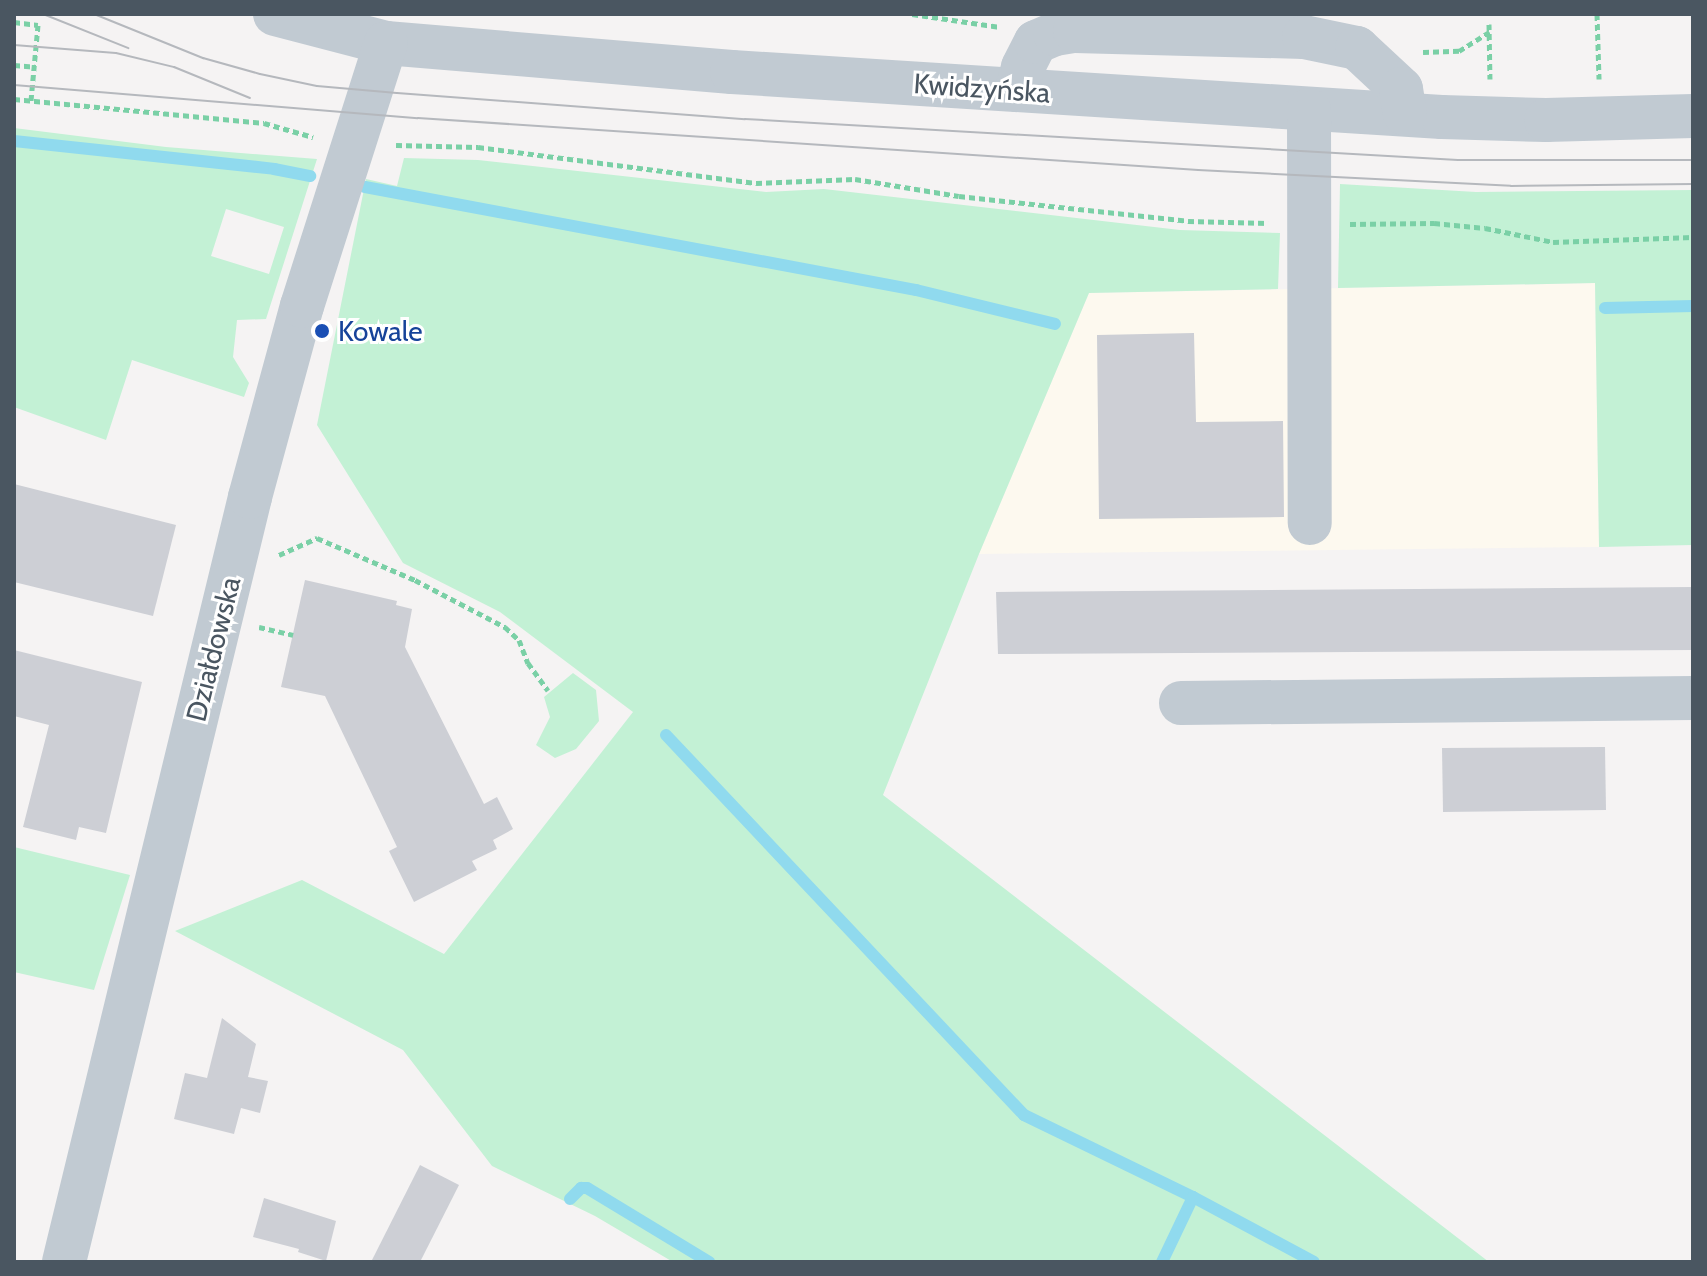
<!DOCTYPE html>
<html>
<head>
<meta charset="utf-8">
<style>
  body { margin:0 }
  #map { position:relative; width:1707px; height:1276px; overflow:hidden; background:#f5f3f3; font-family:Cabin,sans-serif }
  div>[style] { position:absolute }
  .commercial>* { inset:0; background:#fdf9ef }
  .green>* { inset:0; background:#c3f1d5 }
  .stream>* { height:12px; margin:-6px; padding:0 6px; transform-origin:6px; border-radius:6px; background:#90daee }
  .building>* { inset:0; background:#cdcfd5 }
  .path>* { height:5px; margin-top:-2.5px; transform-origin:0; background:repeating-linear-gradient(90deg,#7ad0a6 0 6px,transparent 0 10px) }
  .minor>* { height:44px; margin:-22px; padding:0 22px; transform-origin:22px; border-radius:22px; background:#c1cad2 }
  .tram>* { height:2px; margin:-1px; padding:0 1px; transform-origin:1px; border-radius:1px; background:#b5b8bd }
  .dots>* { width:22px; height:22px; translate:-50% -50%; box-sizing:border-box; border:4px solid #fff; border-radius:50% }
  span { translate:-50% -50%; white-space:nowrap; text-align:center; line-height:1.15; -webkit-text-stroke:6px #fff; paint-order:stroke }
  .street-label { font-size:28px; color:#4a5661 }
  .transit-label { font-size:28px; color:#164399 }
  .left { translate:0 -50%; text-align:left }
  .frame { position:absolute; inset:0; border:16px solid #4a5661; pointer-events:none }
</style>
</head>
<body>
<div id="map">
  <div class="commercial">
    <i style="clip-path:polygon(1595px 283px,1599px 547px,979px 554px,1089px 293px)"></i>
  </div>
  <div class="green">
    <i style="clip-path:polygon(evenodd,14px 128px,166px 147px,317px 159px,266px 319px,237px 320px,233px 357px,249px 383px,244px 397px,132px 360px,106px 440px,14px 407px,14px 128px,226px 209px,284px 227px,269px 274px,211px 256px,226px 209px)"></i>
    <i style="clip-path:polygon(404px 158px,478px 160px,766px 192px,824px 189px,1180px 230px,1280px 233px,1278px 289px,1089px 293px,979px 554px,883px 795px,1489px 1262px,673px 1262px,595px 1216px,492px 1166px,403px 1050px,175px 931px,302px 880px,444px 954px,633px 712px,500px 612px,403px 563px,317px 425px,366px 179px,397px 186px)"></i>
    <i style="clip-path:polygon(1340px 184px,1476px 192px,1693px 190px,1693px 545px,1599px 547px,1595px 283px,1338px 288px)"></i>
    <i style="clip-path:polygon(573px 673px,596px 690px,599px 721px,576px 749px,555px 758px,536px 745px,550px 717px,544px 697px)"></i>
    <i style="clip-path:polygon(14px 847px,130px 875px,94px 990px,14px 972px)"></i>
  </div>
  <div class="stream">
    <i style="left:14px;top:141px;width:262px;rotate:6.1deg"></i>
    <i style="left:274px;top:169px;width:37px;rotate:11deg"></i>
    <i style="left:365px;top:187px;width:561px;rotate:10.59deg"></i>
    <i style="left:916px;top:290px;width:143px;rotate:13.7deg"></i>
    <i style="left:1605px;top:308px;width:88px;rotate:-1.3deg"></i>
    <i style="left:666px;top:735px;width:522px;rotate:46.71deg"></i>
    <i style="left:1024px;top:1115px;width:188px;rotate:25.9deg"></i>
    <i style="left:1193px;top:1197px;width:137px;rotate:28.2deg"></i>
    <i style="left:570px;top:1199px;width:16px;rotate:-45deg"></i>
    <i style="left:581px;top:1188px;width:6px"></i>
    <i style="left:587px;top:1188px;width:143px;rotate:31.2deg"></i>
    <i style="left:1162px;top:1262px;width:72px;rotate:-64.5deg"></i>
  </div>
  <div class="building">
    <i style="clip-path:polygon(1194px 333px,1196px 422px,1283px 421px,1284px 517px,1099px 519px,1097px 335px)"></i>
    <i style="clip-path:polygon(14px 484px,176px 525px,153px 616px,14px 582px)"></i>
    <i style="clip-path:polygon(305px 580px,397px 601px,396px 605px,412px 609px,405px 647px,484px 804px,497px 797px,513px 829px,493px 840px,497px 849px,472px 861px,477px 870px,414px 902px,389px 851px,397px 847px,325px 696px,281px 687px)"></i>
    <i style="clip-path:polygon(1693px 587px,1693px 650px,998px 654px,996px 592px)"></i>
    <i style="clip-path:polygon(14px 650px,142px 682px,106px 833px,79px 827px,76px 840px,23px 827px,49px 725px,14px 716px)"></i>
    <i style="clip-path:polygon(1605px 747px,1606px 810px,1443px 812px,1442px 748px)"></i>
    <i style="clip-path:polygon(222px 1018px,256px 1044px,248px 1077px,268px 1081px,260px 1113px,241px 1108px,234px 1134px,174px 1119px,185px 1073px,207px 1078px)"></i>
    <i style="clip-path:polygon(420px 1165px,459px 1185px,420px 1262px,371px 1262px)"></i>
    <i style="clip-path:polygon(264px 1198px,336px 1221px,326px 1261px,298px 1252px,299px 1249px,253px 1237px)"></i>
  </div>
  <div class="path">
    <i style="left:912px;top:14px;width:89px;rotate:8.4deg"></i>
    <i style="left:1597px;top:14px;width:65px;rotate:88.2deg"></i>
    <i style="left:14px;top:22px;width:24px;rotate:7deg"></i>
    <i style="left:38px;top:25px;width:76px;rotate:95.3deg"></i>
    <i style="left:1489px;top:24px;width:55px;rotate:89deg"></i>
    <i style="left:1423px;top:52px;width:36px;rotate:-2deg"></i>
    <i style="left:1459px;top:51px;width:36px;rotate:-32deg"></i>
    <i style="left:14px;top:65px;width:21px;rotate:5deg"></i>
    <i style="left:14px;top:99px;width:251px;rotate:5.5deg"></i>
    <i style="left:264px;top:123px;width:51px;rotate:15.9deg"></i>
    <i style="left:396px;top:145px;width:82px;rotate:1.4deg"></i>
    <i style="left:478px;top:147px;width:280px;rotate:7.4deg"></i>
    <i style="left:756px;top:183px;width:99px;rotate:-2.3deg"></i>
    <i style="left:855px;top:179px;width:105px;rotate:9.3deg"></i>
    <i style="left:959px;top:196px;width:230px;rotate:6.2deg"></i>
    <i style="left:1188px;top:221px;width:80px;rotate:1.4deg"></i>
    <i style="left:1350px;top:224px;width:84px;rotate:-0.7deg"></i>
    <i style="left:1434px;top:223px;width:51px;rotate:5.6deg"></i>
    <i style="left:1485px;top:228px;width:69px;rotate:11.6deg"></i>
    <i style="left:1553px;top:242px;width:140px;rotate:-2deg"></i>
    <i style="left:279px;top:555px;width:42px;rotate:-24.1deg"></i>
    <i style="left:317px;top:538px;width:107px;rotate:23.2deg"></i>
    <i style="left:415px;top:580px;width:102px;rotate:27.6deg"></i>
    <i style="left:505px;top:627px;width:19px;rotate:43deg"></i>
    <i style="left:519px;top:640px;width:25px;rotate:69deg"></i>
    <i style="left:528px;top:663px;width:34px;rotate:54deg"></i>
    <i style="left:259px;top:627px;width:35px;rotate:13deg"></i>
  </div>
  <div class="minor">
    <i style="left:275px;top:14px;width:115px;rotate:14.6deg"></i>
    <i style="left:386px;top:43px;width:347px;rotate:4.8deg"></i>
    <i style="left:732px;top:72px;width:711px;rotate:3.63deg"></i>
    <i style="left:1442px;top:117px;width:104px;rotate:1.7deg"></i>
    <i style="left:1546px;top:120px;width:147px;rotate:-1.6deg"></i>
    <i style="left:1017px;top:90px;width:24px;rotate:-75deg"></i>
    <i style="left:1023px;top:67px;width:28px;rotate:-63deg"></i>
    <i style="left:1036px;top:42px;width:21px;rotate:-23deg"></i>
    <i style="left:1055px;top:34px;width:20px;rotate:-9deg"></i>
    <i style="left:1075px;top:31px;width:229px;rotate:1.5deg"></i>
    <i style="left:1304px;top:37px;width:54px;rotate:11.7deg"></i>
    <i style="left:1357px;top:48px;width:60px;rotate:43deg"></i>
    <i style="left:1401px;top:89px;width:25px;rotate:81deg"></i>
    <i style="left:1309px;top:110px;width:413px;rotate:89.9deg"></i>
    <i style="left:1181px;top:703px;width:512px;rotate:-0.56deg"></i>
    <i style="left:64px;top:1262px;width:787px;rotate:-76.33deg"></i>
    <i style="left:250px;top:497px;width:198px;rotate:-74.8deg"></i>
    <i style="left:302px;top:306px;width:276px;rotate:-72.3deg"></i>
  </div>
  <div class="tram">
    <i style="left:43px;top:14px;width:92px;rotate:21.8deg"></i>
    <i style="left:94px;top:14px;width:118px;rotate:22deg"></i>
    <i style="left:203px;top:58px;width:59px;rotate:15.7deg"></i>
    <i style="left:260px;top:74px;width:58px;rotate:11.9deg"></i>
    <i style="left:317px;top:86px;width:80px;rotate:5deg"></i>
    <i style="left:397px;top:93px;width:349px;rotate:4.3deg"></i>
    <i style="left:745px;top:119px;width:714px;rotate:3.29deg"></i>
    <i style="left:1458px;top:160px;width:235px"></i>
    <i style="left:14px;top:45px;width:102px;rotate:4.5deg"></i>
    <i style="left:116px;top:53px;width:60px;rotate:13.6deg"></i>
    <i style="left:174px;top:67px;width:82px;rotate:22.2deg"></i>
    <i style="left:14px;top:85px;width:405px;rotate:4.7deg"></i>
    <i style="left:418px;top:118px;width:782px;rotate:3.81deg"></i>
    <i style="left:1198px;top:170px;width:313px;rotate:2.9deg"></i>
    <i style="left:1511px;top:186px;width:182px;rotate:-0.6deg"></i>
  </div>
  <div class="dots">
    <i style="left:322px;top:331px;background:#1a4fb4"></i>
  </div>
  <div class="street-label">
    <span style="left:982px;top:88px;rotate:4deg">Kwidzyńska</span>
    <span style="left:213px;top:649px;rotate:-76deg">Działdowska</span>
  </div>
  <div class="transit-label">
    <span class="left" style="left:338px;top:331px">Kowale</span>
  </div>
  <div class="frame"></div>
</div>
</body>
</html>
